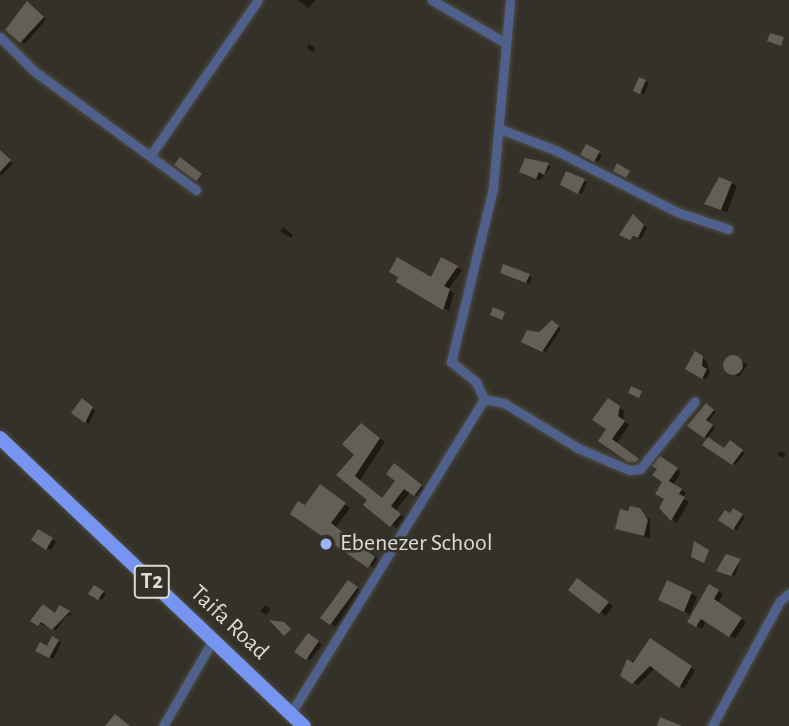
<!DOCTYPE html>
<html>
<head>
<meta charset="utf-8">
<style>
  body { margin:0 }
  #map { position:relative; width:789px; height:726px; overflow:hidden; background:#333128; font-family:"Alegreya Sans",sans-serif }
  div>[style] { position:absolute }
  .shadow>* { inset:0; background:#0007 }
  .building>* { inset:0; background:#625f56 }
  .round { border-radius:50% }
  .roads { filter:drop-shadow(0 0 2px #4e4c44) drop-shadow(0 0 2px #4e4c44) }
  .minor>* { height:9px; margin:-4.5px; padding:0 4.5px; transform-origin:4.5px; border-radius:4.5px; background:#4f608d }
  .trunk>* { height:14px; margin:-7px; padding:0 7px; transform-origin:7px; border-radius:7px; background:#7695f0 }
  .dots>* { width:19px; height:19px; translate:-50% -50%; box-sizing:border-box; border:4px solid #333128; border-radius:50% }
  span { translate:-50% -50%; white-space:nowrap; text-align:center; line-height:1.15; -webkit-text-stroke:5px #333128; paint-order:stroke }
  .shield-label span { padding:2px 5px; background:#333128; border:2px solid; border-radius:5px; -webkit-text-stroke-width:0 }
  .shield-label { font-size:23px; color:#dcdbd5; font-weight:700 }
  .poi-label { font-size:24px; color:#dcdbd5 }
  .left { translate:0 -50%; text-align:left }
  .street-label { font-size:24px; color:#dcdbd5 }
</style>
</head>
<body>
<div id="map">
  <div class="shadow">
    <i style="clip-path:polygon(298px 0,315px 0,309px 8px)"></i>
    <i style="clip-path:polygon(30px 5px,46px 19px,25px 44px,8px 29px)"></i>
    <i style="clip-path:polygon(309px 44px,315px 48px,313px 52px,307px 48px)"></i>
    <i style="clip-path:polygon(640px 79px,649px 83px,644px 94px,635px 90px)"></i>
    <i style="clip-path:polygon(587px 146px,602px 155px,598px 162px,583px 154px)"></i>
    <i style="clip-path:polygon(0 156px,13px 163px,2px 175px,0 174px)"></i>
    <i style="clip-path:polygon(526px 160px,548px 165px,551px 167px,540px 180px,525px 173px)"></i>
    <i style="clip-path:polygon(567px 173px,587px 182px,582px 194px,562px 185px)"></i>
    <i style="clip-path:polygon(731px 183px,737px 186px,727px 212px,712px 206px)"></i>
    <i style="clip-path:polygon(634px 216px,647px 228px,641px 239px,625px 236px)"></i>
    <i style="clip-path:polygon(283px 227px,293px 235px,291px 238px,280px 231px)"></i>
    <i style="clip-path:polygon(442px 260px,462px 270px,448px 290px,454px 293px,449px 311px,398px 281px,401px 277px,431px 280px)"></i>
    <i style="clip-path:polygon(506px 274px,529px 276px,532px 278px,530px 284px)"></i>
    <i style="clip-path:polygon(556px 324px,561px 329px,546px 352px,523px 341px,531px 330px,540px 335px)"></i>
    <i style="clip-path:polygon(695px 354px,706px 360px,710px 372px,706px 379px,687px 369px)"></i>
    <i style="clip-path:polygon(735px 355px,747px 365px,739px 377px,724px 368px)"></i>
    <i style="clip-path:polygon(608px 400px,624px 411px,623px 420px,629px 425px,616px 444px,642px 464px,600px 440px,608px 429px)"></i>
    <i style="clip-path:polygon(86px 403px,95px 410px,89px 424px,73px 412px)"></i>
    <i style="clip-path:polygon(706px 406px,716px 412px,707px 423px,715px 428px,707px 438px,690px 426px)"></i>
    <i style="clip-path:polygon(367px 429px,385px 442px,360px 480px,383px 500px,398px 481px,400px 469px,427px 490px,420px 498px,410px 492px,396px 510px,405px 518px,397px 529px,370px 499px,338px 475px,356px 454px)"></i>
    <i style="clip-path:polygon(730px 442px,745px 453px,735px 465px,705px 445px,724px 450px)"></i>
    <i style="clip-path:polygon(780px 451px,786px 454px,784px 458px,778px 455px)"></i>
    <i style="clip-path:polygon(660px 458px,681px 472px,673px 485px,686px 493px,683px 498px,689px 502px,677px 523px,661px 508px,667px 499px)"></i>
    <i style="clip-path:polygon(326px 490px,350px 508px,336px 527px,380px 561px,375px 569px,305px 507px)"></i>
    <i style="clip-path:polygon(631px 509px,650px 519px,650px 538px,617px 529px)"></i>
    <i style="clip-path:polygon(734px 510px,745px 517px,737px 530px,721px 519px)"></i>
    <i style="clip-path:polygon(39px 531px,56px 542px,51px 550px,33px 540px)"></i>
    <i style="clip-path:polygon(740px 560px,735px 576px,722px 572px)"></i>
    <i style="clip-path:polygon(583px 584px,613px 606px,606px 616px,570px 590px)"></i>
    <i style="clip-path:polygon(354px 586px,363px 592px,336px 627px,331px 624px)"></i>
    <i style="clip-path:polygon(709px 586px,723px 594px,718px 603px,746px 622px,735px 639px,706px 621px,702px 629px,689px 622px)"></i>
    <i style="clip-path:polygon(94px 587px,106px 594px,102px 600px,90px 593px)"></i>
    <i style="clip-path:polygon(691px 593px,697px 597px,690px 614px,665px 603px)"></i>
    <i style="clip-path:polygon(266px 605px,271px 609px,266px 615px,260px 611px)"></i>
    <i style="clip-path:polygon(60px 607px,73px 615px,66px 616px,56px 630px,36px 622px,56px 615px)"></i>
    <i style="clip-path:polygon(309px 636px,322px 645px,310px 660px,297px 651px)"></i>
    <i style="clip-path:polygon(53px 638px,61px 643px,53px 659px,38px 650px,47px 648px)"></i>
    <i style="clip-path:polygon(650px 640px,695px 670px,684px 689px,655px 668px,638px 685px,623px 675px)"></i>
  </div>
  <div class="building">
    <i style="clip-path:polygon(27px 1px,44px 17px,20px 43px,5px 30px)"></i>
    <i style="clip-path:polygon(770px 33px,784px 37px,781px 46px,767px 41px)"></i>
    <i style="clip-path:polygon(639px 77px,646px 80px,640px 94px,633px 91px)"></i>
    <i style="clip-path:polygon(586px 144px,600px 151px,594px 162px,580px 155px)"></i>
    <i style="clip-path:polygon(0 150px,11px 160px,0 172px)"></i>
    <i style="clip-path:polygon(180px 157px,202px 174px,196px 181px,174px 165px)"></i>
    <i style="clip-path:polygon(525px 158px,549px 163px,544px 175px,539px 172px,536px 179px,519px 172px)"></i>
    <i style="clip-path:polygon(617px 163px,630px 171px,626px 178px,613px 171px)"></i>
    <i style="clip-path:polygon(566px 171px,585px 179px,578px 194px,560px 185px)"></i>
    <i style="clip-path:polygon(719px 177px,732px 182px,721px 210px,704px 204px)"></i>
    <i style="clip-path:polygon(633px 214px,644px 225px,638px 238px,633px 236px,630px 240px,619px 235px)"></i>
    <i style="clip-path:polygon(397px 257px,431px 277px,441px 257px,458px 266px,444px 286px,450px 289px,443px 310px,396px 282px,398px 277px,389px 272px)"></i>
    <i style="clip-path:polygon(503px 264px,530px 274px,526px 283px,500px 273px)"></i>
    <i style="clip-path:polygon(493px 307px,505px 312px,502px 320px,490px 315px)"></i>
    <i style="clip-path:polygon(552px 320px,559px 326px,542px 352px,521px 342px,527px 330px,539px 332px)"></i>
    <i style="clip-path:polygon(695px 351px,703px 356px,702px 366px,707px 369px,702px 379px,685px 369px)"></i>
    <i class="round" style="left:723px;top:355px;width:20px;height:20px"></i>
    <i style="clip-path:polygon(631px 386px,642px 391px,639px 398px,628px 393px)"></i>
    <i style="clip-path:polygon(82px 398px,93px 407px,85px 423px,71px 413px)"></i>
    <i style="clip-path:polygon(608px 398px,620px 406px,618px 416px,625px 421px,612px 439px,639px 459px,636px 462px,628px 462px,598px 441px,606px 429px,592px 420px)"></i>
    <i style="clip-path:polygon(706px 403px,714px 410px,706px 420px,713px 425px,704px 438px,687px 426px)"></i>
    <i style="clip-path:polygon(361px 423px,380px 438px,355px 476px,382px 498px,395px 481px,386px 474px,394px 463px,422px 485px,414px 496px,404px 489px,391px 506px,401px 514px,390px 527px,363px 505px,367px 500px,336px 475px,354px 455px,342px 444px)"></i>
    <i style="clip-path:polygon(708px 437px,724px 448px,730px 440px,743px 450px,732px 465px,702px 445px)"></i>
    <i style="clip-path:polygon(660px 456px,678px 468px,669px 481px,682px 489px,679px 494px,685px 497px,671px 521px,659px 508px,664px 499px,655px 494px,662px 482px,652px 475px,657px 469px,652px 466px)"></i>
    <i style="clip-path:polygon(320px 484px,346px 503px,331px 523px,375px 557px,368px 568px,290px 514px,298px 501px,305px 505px)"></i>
    <i style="clip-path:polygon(630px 506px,640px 508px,648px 520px,644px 536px,615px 529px,620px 509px,628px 511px)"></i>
    <i style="clip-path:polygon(733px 508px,743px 514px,733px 530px,718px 520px,725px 510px,730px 513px)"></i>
    <i style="clip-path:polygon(38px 529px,53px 538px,46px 550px,31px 540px)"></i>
    <i style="clip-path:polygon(694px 541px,709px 550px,704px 563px,691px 557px)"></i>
    <i style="clip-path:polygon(726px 554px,741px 559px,731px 576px,716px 571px)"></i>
    <i style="clip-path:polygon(577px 578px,609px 602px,599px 614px,568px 590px)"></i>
    <i style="clip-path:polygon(348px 580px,358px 587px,330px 625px,320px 618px)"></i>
    <i style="clip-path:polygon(667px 580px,692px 592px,684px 612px,658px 600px)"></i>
    <i style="clip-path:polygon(709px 584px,719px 590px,714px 599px,742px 618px,729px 637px,701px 619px,696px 627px,687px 622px)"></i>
    <i style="clip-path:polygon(94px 585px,104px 591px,98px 600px,88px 594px)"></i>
    <i style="clip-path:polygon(43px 604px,55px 613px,59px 605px,70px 611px,52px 630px,41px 622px,38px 626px,30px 621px)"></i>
    <i style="clip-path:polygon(269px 620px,284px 622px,291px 629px,284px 636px)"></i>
    <i style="clip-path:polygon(308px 633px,319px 641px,306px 660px,294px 652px)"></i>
    <i style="clip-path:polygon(52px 636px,59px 640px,49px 658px,35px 651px,40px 642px,47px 646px)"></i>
    <i style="clip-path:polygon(650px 638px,692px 666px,679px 688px,650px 666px,632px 684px,620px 676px,627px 659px,633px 663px)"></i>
    <i style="clip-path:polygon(115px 714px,130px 726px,105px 726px)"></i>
    <i style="clip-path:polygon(660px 717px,682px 726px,657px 726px)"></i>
  </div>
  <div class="roads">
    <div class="minor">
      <i style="left:432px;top:0;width:86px;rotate:30.2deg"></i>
      <i style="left:0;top:37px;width:48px;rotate:45deg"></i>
      <i style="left:34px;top:71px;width:201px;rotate:36.3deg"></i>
      <i style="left:500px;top:129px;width:59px;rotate:20.9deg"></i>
      <i style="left:555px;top:150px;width:137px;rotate:26.9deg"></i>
      <i style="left:677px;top:212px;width:54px;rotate:18.4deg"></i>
      <i style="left:150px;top:156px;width:190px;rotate:-55.3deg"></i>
      <i style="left:484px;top:399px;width:20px;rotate:11deg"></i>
      <i style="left:504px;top:403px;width:87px;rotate:31.3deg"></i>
      <i style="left:578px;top:448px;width:56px;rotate:23.3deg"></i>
      <i style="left:629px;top:470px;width:11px;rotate:-5deg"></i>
      <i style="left:640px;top:469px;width:87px;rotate:-51deg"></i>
      <i style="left:291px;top:713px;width:369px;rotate:-58.4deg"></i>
      <i style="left:484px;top:399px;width:19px;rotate:-115deg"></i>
      <i style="left:476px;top:382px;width:32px;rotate:-141deg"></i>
      <i style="left:451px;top:362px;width:179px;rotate:-76.4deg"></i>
      <i style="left:493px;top:188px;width:189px;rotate:-84.8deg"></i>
      <i style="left:163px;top:726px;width:102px;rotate:-59.9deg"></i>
      <i style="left:712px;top:726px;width:142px;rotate:-61.5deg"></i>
      <i style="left:780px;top:601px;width:12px;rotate:-42deg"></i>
    </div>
    <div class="trunk">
      <i style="left:0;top:438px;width:419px;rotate:43.5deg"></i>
    </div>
  </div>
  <div class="dots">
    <i style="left:326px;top:544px;background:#9ab5fd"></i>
  </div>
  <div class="shield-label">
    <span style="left:152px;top:582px">T2</span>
  </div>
  <div class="poi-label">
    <span class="left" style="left:340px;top:544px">Ebenezer School</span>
  </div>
  <div class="street-label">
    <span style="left:229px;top:623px;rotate:43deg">Taifa Road</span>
  </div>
</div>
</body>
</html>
